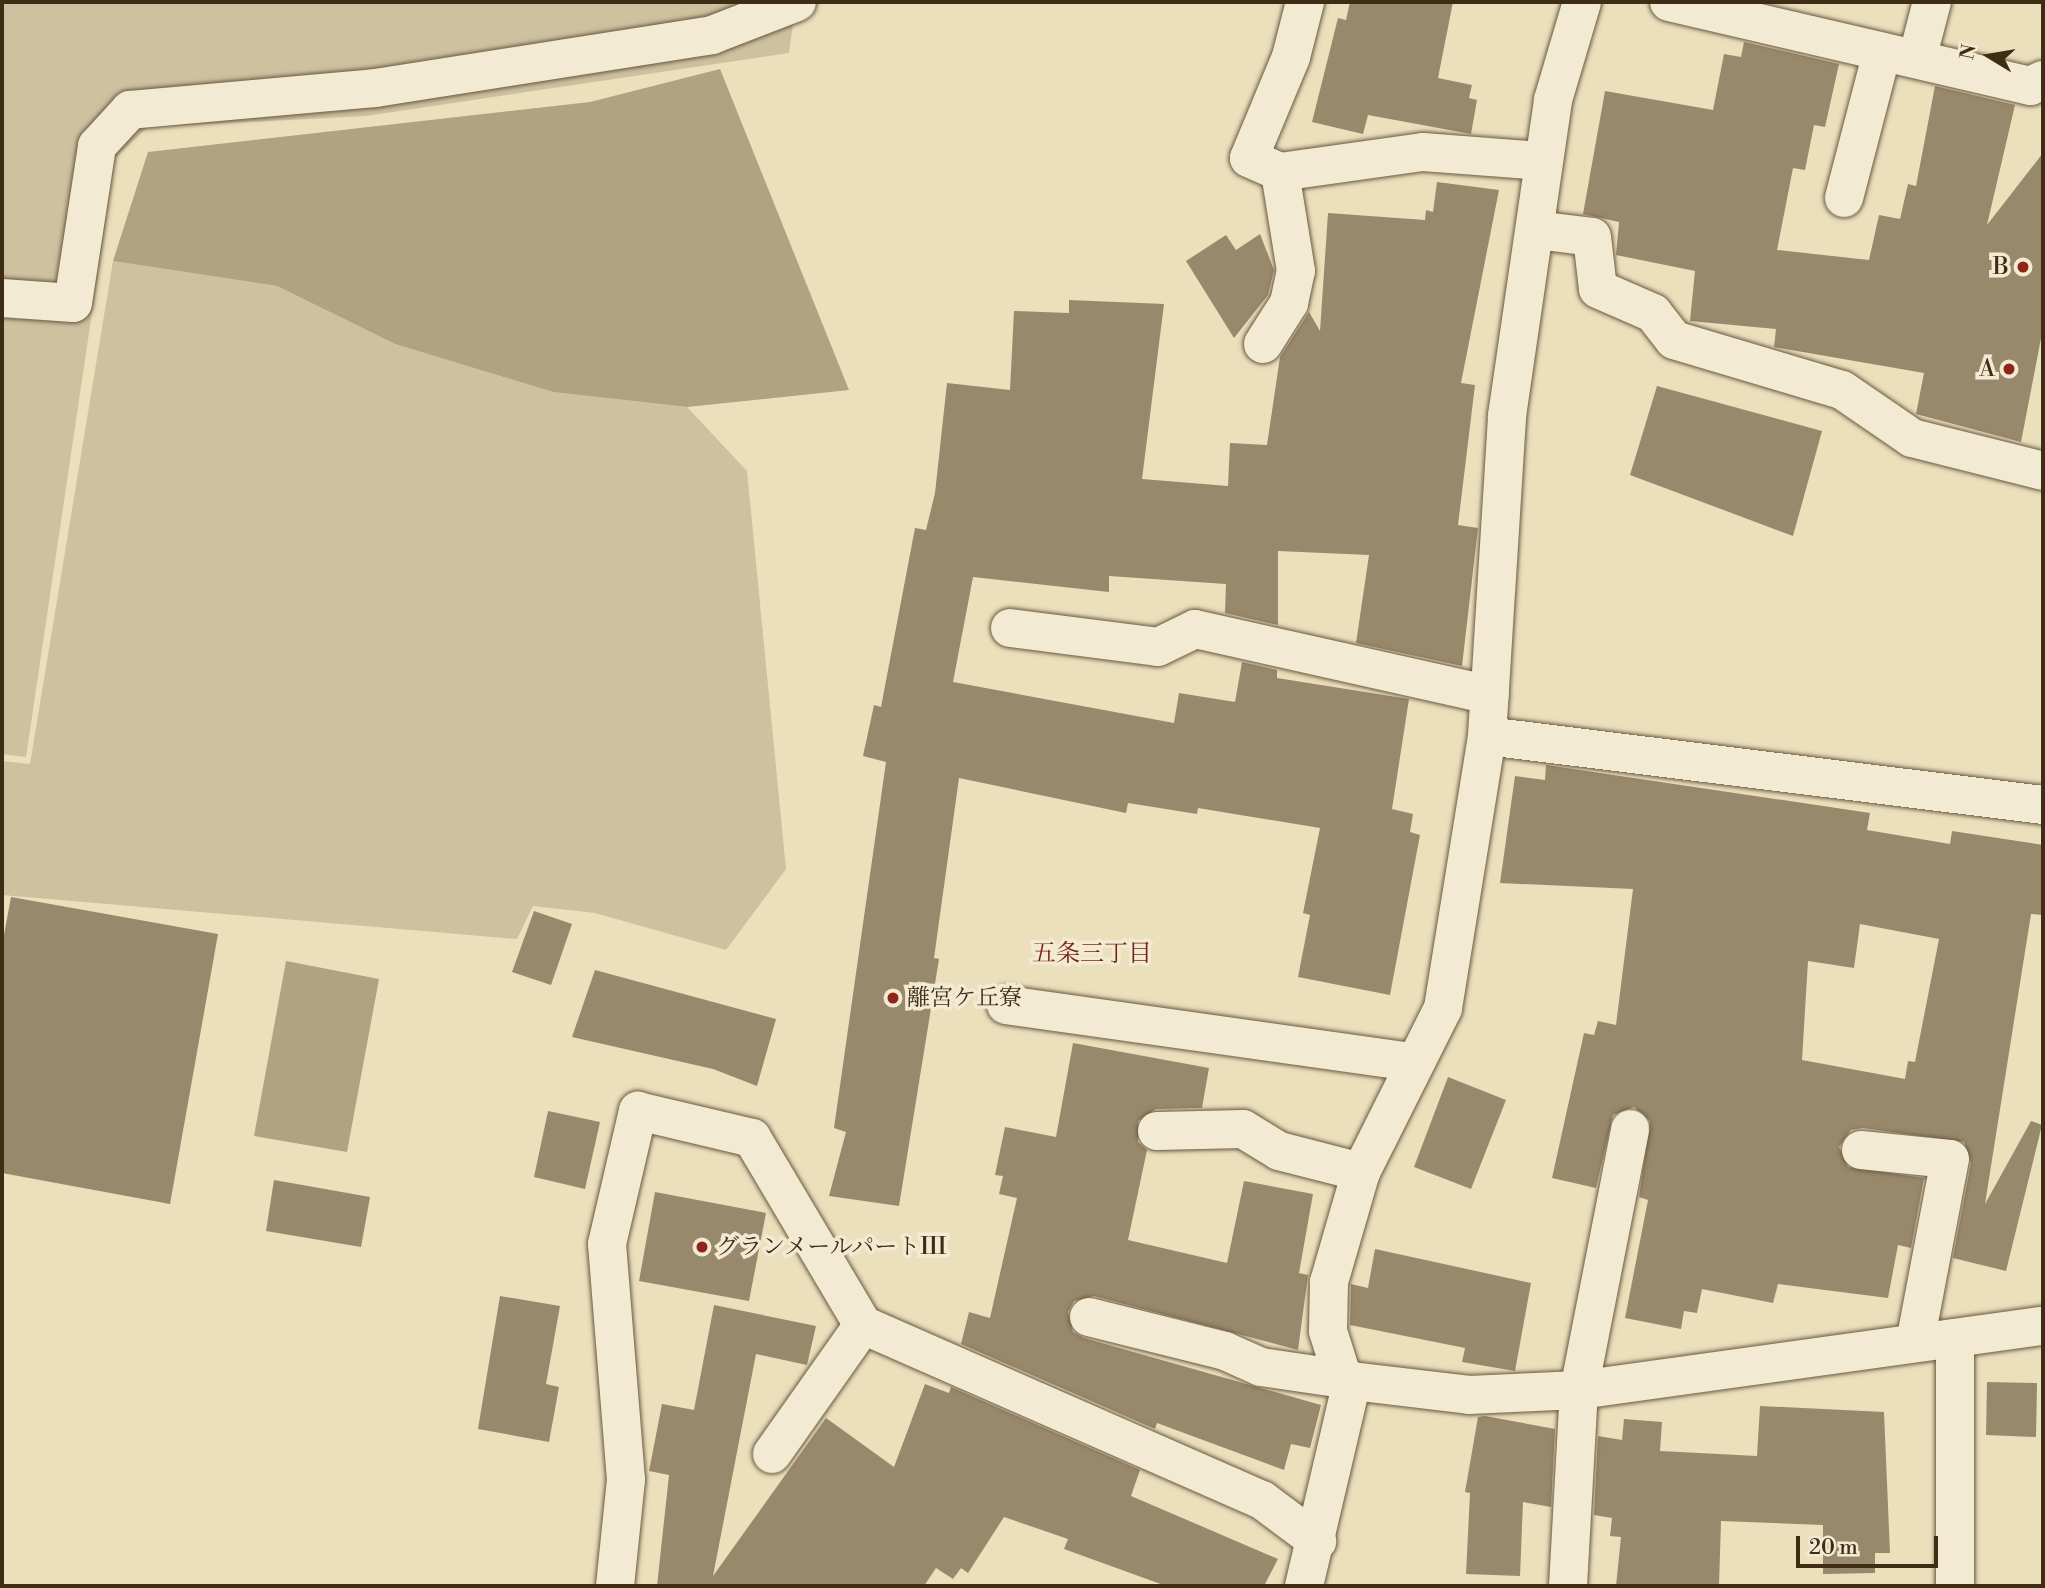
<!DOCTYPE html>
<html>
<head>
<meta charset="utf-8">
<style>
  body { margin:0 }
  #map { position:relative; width:2045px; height:1588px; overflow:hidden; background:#ebdfbc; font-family:"Libre Bodoni","Noto Serif JP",serif }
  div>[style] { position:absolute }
  .green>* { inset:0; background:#cec1a0 }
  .water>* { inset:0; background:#b0a283 }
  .building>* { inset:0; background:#98896c }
  .roads { filter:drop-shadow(0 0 2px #69593f) drop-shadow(0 0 2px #69593f) }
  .minor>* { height:38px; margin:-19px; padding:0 19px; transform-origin:19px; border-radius:19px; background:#f2ead3 }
  .dots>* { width:19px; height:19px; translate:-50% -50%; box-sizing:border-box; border:4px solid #f2ead3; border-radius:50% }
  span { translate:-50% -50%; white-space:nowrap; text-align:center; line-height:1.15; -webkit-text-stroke:7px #f2ead3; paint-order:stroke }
  .poi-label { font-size:23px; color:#3e2c15 }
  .right { translate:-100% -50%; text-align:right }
  .left { translate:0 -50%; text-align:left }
  .neighbourhood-label { font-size:24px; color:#7a1f14 }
  .frame { position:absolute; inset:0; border:4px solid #3e2c15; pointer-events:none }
  .north { position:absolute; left:1954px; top:21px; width:70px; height:70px; -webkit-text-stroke:5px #f2ead3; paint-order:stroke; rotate:281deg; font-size:19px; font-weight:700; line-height:28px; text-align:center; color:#3e2c15 }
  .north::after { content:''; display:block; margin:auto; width:24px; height:32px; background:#3e2c15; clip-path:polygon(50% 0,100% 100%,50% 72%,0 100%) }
  .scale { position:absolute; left:1796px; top:1536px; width:142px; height:32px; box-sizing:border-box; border:4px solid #3e2c15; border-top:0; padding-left:9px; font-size:21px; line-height:24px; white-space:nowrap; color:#3e2c15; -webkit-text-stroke:5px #f2ead3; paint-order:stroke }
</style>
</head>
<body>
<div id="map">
  <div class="green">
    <i style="clip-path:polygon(2px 2px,796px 2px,789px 53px,366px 116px,148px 127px,115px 158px,26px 757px,2px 754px)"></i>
    <i style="clip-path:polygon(113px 261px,277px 286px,395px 344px,553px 392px,687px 407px,747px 471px,786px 869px,726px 950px,595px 913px,533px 906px,517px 939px,2px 895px,2px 761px,30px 764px)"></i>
  </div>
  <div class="water">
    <i style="clip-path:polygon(720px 69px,849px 390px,687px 407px,553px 392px,395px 344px,277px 286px,113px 261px,148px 152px,590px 102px)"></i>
    <i style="clip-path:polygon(286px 961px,379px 979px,347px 1152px,254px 1136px)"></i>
  </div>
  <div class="building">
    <i style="clip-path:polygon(1350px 2px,1453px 2px,1438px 78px,1472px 85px,1469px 98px,1477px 100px,1471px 134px,1368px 115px,1363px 134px,1312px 122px,1338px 18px,1346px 20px)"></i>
    <i style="clip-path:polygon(1744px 42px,1839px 64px,1825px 127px,1814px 125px,1805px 170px,1793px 168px,1777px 250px,1869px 260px,1879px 215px,1900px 219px,1908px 184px,1916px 186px,1935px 86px,2015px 105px,1987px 225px,2043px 153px,2043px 328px,2021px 442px,1916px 414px,1924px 373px,1774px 347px,1776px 329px,1690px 321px,1695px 271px,1616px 255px,1619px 222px,1583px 214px,1605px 91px,1713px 110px,1724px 54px,1741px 57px)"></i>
    <i style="clip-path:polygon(1437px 182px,1499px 190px,1461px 383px,1475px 385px,1458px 525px,1478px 528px,1462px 666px,1356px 643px,1369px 555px,1278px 551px,1278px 625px,1225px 613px,1226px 584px,1109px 576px,1109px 592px,973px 577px,953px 682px,1174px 723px,1179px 693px,1235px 702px,1242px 662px,1277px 670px,1277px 678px,1409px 699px,1392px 809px,1413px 814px,1410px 832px,1420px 835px,1390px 995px,1298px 977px,1310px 915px,1303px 913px,1320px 828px,1198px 808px,1197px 814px,1128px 803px,1126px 813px,959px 778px,934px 958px,939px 959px,899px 1206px,829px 1196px,846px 1132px,834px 1128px,886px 762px,863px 756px,874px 705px,881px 707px,915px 528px,926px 530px,935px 493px,947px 383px,1010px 390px,1014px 311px,1069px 313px,1069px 300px,1164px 304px,1142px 479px,1228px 486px,1230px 443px,1267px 445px,1280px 357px,1309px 312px,1320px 331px,1328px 213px,1425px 220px,1426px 210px,1433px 212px)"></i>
    <i style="clip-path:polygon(1260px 234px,1274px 270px,1268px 295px,1234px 338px,1186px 261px,1226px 235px,1236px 250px)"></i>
    <i style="clip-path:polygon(1657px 386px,1822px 431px,1793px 536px,1630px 475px)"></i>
    <i style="clip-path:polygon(evenodd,1546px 765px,1870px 813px,1867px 830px,1950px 844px,1952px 831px,2043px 845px,2043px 915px,2031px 914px,1985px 1204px,2031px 1121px,2042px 1125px,2006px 1271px,1953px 1258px,1971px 1163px,1964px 1142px,1863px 1128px,1851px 1130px,1839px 1147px,1848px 1167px,1924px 1178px,1911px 1248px,1898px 1245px,1888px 1298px,1778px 1284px,1773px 1303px,1702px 1289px,1697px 1313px,1684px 1311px,1681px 1329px,1625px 1318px,1648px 1200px,1639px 1197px,1650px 1121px,1634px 1107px,1613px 1115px,1596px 1188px,1552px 1178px,1584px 1033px,1594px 1035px,1598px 1021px,1616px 1025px,1633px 889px,1500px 883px,1515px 776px,1545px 780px,1546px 765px,1860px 924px,1939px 939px,1915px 1062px,1908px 1061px,1905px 1079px,1802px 1060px,1808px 961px,1854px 968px,1860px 924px)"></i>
    <i style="clip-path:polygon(11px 897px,218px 934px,170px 1204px,2px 1173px,2px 946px)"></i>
    <i style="clip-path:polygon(534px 911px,572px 924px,551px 985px,512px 972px)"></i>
    <i style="clip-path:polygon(595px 970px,776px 1019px,757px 1086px,713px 1069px,572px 1037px)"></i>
    <i style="clip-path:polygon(1073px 1043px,1209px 1068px,1202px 1108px,1156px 1109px,1138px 1121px,1138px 1142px,1147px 1150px,1128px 1240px,1227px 1263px,1244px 1181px,1313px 1194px,1299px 1273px,1308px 1275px,1298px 1350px,1094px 1296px,1074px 1301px,1068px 1312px,1073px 1332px,1084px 1338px,1321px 1405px,1310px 1448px,1291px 1444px,1284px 1470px,1157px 1423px,1155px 1429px,961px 1344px,969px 1312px,990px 1318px,1017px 1198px,999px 1194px,1003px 1176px,995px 1175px,1005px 1127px,1056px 1137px)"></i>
    <i style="clip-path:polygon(1448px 1077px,1506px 1100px,1471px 1189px,1414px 1167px)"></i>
    <i style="clip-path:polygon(548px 1111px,600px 1122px,585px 1189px,534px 1177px)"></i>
    <i style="clip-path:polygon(274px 1180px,370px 1197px,361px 1247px,266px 1231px)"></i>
    <i style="clip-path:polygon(655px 1192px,766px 1213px,749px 1301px,639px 1281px)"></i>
    <i style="clip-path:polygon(1375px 1249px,1531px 1283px,1515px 1371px,1462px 1362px,1465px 1348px,1350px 1325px,1351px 1284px,1368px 1288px)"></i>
    <i style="clip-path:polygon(500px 1296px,560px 1306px,546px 1384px,559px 1387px,549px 1442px,478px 1429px)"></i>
    <i style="clip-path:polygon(714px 1305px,816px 1326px,807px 1365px,756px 1354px,713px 1576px,826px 1418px,894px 1467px,925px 1384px,949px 1393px,951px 1387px,1140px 1470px,1131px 1496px,1278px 1559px,1264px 1586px,1166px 1586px,1064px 1549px,1068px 1539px,1004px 1517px,968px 1573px,961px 1568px,953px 1579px,936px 1568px,924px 1586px,657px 1586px,669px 1475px,649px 1471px,662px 1404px,694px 1410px)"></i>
    <i style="clip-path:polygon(1987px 1382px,2037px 1383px,2036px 1437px,1986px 1435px)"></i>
    <i style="clip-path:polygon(1760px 1406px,1884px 1412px,1890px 1553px,1875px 1553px,1875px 1573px,1823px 1574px,1823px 1525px,1721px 1521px,1719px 1586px,1616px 1586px,1621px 1537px,1610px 1536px,1612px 1518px,1594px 1515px,1598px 1436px,1622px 1440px,1624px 1419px,1662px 1422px,1660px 1451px,1757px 1456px)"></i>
    <i style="clip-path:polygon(1485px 1416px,1555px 1429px,1551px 1507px,1523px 1502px,1520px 1576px,1466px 1574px,1470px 1493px,1465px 1492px,1478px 1417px)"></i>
  </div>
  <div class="roads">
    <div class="minor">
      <i style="left:1669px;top:2px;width:371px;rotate:13.1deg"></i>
      <i style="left:2030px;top:86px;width:14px;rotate:-25deg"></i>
      <i style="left:1917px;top:59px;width:59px;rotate:-75.3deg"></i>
      <i style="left:1280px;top:172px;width:144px;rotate:-8deg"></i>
      <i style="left:1423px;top:152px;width:121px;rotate:4.3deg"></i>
      <i style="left:1844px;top:198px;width:151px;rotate:-75.4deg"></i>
      <i style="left:1536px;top:230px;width:56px;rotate:7.1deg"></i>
      <i style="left:1592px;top:237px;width:52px;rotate:83.4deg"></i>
      <i style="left:1598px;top:289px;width:60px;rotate:23.6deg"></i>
      <i style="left:1653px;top:313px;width:34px;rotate:52deg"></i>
      <i style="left:1674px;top:340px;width:175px;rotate:16.6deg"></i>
      <i style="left:1842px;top:390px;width:85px;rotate:34.4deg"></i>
      <i style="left:1912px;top:438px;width:135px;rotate:14.1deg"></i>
      <i style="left:2px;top:298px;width:71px;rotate:4deg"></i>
      <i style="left:73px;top:303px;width:159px;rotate:-81.3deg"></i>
      <i style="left:97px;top:146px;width:49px;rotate:-47.5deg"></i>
      <i style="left:130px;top:110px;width:246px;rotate:-5.1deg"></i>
      <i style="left:375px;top:88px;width:341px;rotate:-8.9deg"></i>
      <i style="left:712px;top:35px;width:91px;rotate:-21.2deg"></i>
      <i style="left:1263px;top:344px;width:49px;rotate:-57.6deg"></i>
      <i style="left:1289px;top:303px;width:33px;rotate:-78deg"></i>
      <i style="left:1296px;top:271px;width:100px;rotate:-99.2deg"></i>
      <i style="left:1280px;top:172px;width:34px;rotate:-156deg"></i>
      <i style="left:1249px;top:158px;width:109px;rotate:-67.4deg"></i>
      <i style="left:1291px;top:57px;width:57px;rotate:-75.7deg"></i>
      <i style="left:1010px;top:628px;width:149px;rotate:7.3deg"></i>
      <i style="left:1158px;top:647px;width:41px;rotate:-25.9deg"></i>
      <i style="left:1195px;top:629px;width:302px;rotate:12.6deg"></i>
      <i style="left:1487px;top:736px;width:560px;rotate:7.07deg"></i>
      <i style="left:1006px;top:1005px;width:412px;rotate:8deg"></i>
      <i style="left:1157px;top:1131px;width:86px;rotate:-1.3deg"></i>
      <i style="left:1243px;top:1129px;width:42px;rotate:31.4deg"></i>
      <i style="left:1279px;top:1151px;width:85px;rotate:14.4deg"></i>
      <i style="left:1861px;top:1150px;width:89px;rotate:5.8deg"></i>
      <i style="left:1950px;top:1159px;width:187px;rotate:100.8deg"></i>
      <i style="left:1089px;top:1317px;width:140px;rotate:14deg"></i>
      <i style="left:1225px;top:1351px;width:39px;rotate:24deg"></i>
      <i style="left:1261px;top:1367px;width:83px;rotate:8.3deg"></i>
      <i style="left:1352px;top:1381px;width:9px;rotate:-167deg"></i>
      <i style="left:1343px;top:1379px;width:50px;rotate:-107.4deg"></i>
      <i style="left:1328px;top:1331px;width:49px;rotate:-88.8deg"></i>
      <i style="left:1329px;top:1282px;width:115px;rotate:-73.8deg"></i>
      <i style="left:1361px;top:1172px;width:183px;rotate:-63.4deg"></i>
      <i style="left:1443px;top:1008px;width:276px;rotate:-80.8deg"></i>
      <i style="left:1487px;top:736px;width:321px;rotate:-86.4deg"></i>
      <i style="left:1507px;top:416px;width:319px;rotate:-81.7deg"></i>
      <i style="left:1553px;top:100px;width:102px;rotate:-73.5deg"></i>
      <i style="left:772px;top:1454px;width:158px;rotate:-54.8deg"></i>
      <i style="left:615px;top:1586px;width:107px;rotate:-84.1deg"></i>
      <i style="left:626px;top:1480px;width:237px;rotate:-94.6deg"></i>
      <i style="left:607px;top:1244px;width:137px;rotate:-76.9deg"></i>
      <i style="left:638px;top:1111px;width:117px;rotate:13.3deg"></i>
      <i style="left:752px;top:1138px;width:217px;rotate:59.3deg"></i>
      <i style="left:863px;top:1325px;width:436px;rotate:23.7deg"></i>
      <i style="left:1262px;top:1500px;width:69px;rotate:36.7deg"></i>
      <i style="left:1304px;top:1586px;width:211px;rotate:-76.8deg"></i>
      <i style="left:1352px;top:1381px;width:118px;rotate:6.8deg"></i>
      <i style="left:1469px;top:1395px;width:110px;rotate:-2.6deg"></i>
      <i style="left:1579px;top:1390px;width:468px;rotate:-7.9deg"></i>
      <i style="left:1568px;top:1586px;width:196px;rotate:-86.8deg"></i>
      <i style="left:1579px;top:1390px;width:266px;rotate:-78.9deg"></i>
      <i style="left:1955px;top:1586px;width:248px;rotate:-90deg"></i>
    </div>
  </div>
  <div class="dots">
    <i style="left:2023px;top:267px;background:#8f2418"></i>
    <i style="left:2009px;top:369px;background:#8f2418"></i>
    <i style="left:893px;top:998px;background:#8f2418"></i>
    <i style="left:702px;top:1247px;background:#8f2418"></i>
  </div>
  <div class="poi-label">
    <span class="right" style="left:2009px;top:267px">B</span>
    <span class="right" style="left:1995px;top:369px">A</span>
    <span class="left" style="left:907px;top:998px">離宮ケ丘寮</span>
    <span class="left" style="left:716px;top:1247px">グランメールパートIII</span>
  </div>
  <div class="neighbourhood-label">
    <span style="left:1092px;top:955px">五条三丁目</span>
  </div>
  <div class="frame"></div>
  <div class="north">N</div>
  <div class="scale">20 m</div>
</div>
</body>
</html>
